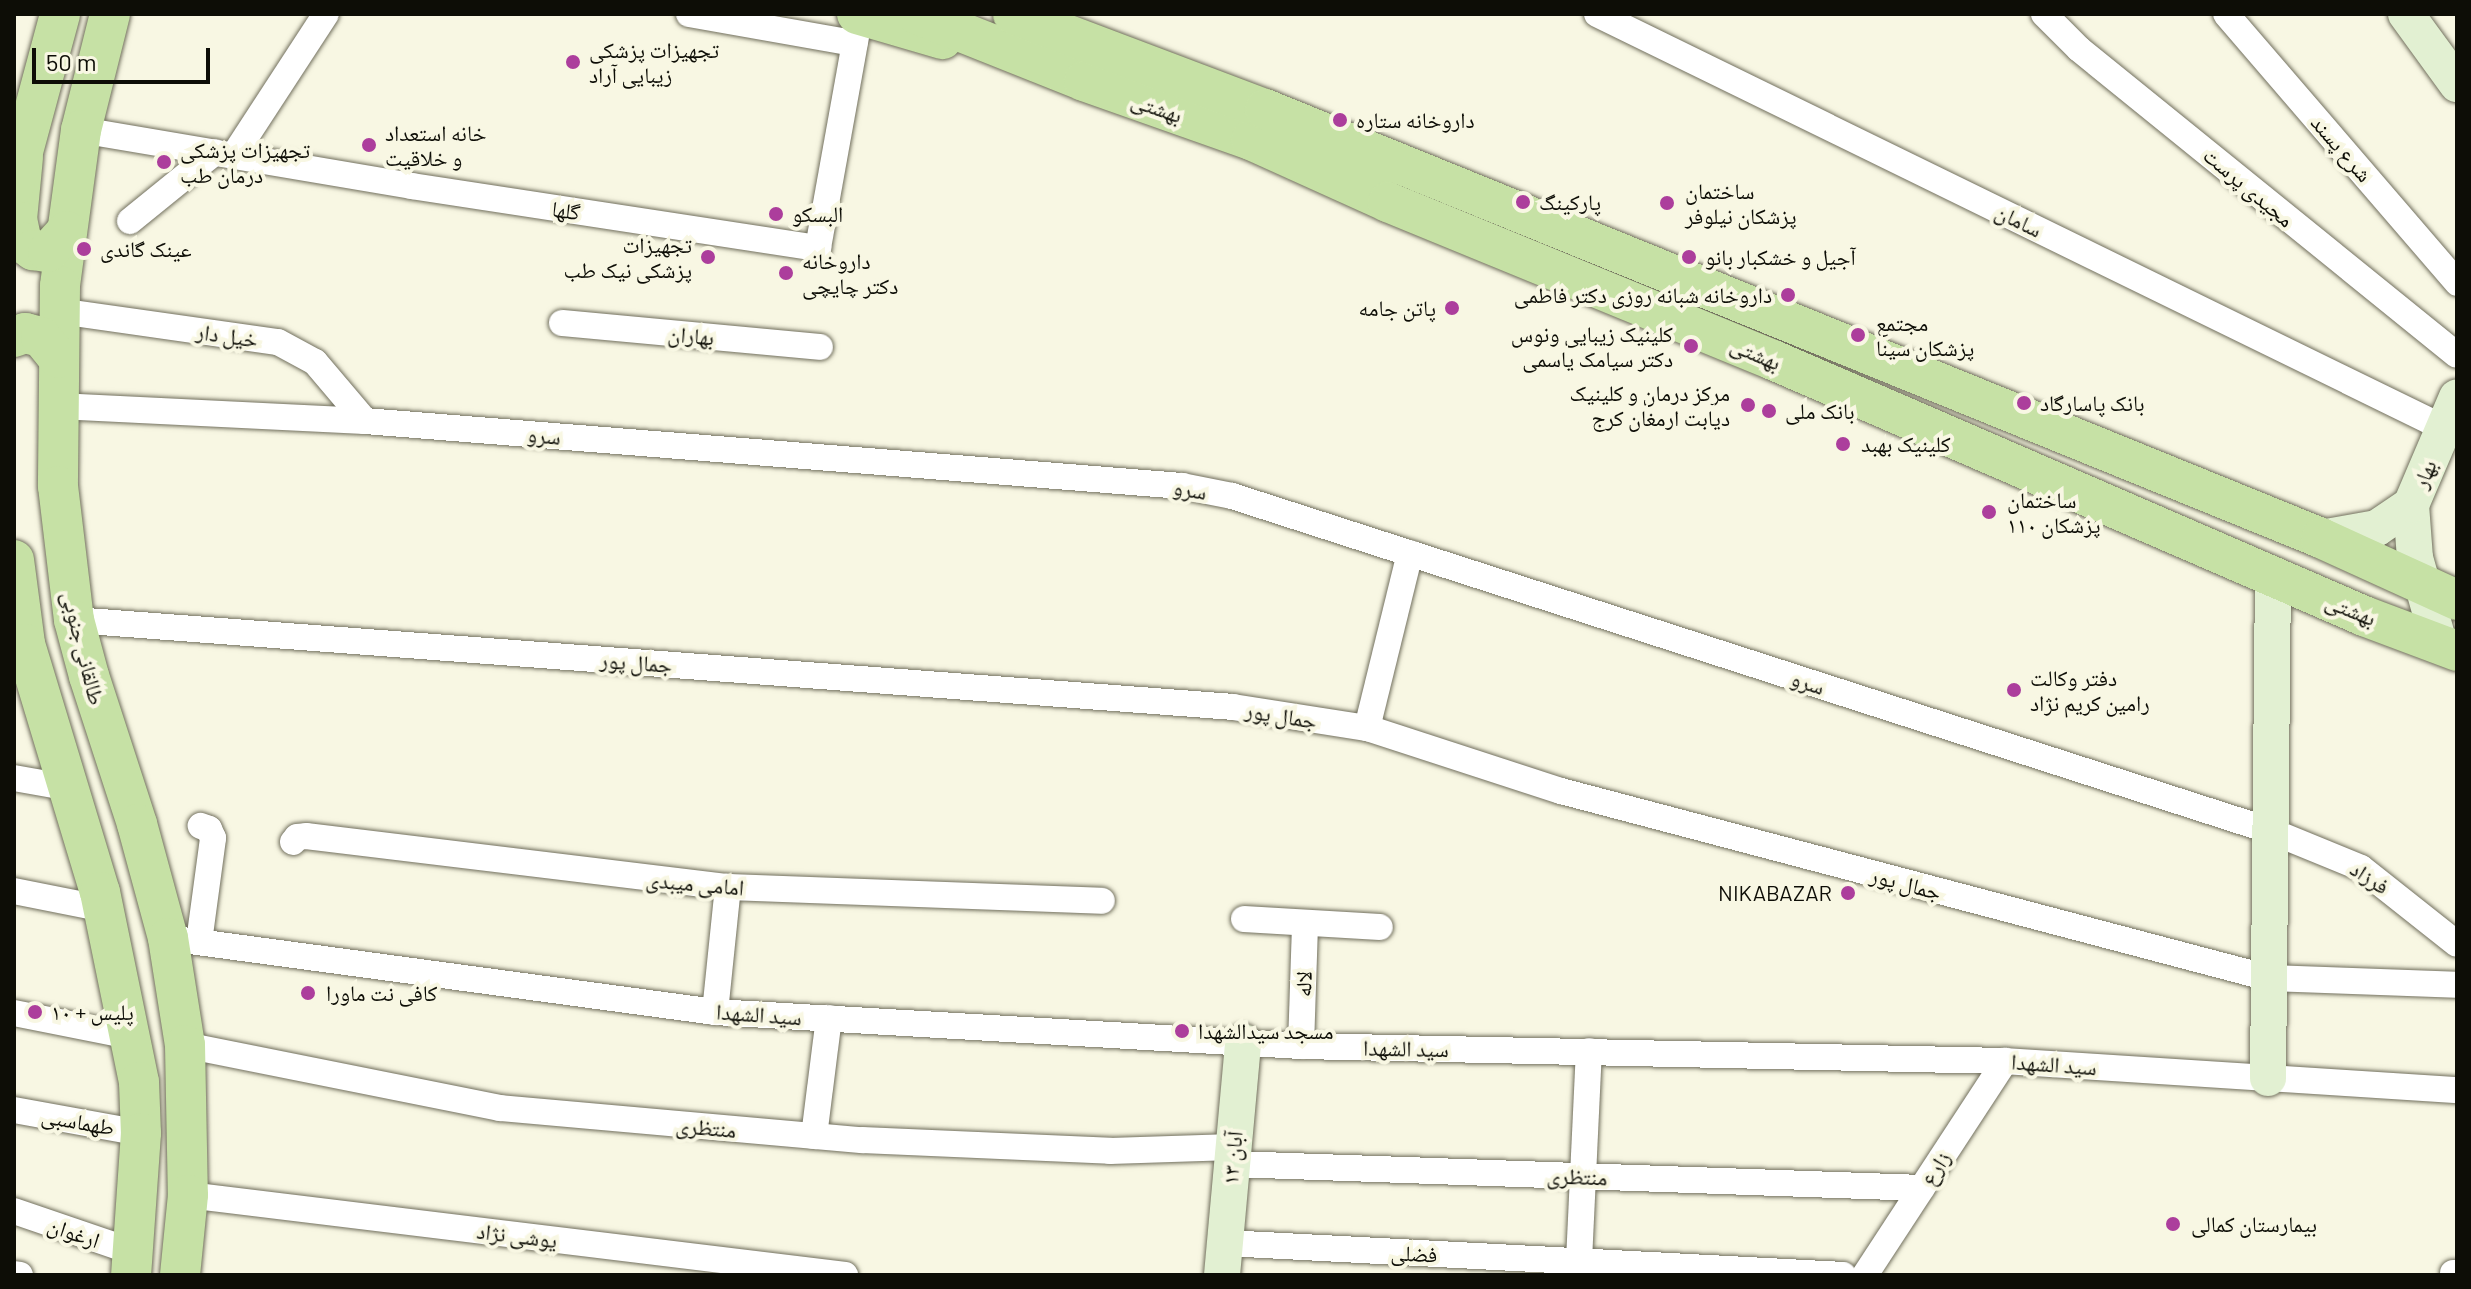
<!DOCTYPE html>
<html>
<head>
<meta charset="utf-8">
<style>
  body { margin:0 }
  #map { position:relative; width:2471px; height:1289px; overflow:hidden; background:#f8f7e3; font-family:Barlow,"Noto Naskh Arabic",sans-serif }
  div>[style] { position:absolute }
  .roads { filter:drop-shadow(0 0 2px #716f5d) drop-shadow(0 0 2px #716f5d) }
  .street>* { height:26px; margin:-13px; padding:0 13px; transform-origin:13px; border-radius:13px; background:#fff }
  .secondary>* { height:36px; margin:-18px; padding:0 18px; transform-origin:18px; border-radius:18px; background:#e2f0d2 }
  .primary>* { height:40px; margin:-20px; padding:0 20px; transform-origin:20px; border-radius:20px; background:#c6e1a5 }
  .dots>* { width:22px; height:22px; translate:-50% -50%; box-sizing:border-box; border:4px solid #f8f7e3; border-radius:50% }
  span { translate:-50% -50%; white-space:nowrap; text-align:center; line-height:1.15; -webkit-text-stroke:8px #f8f7e3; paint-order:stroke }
  .poi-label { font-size:22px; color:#0d0d06 }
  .left { translate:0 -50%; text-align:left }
  .right { translate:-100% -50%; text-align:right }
  .street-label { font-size:22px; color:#0d0d06 }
  .frame { position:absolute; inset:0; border:16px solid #0d0d06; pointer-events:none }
  .scale { position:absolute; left:32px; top:48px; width:178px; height:36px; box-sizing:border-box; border:4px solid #0d0d06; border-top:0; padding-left:10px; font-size:24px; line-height:28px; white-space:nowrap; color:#0d0d06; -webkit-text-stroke:6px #f8f7e3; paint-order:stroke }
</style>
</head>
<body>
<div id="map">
  <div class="roads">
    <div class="street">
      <i style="left:689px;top:14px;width:168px;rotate:10deg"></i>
      <i style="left:1597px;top:14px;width:941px;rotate:26.05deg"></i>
      <i style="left:2044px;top:14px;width:49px;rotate:45deg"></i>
      <i style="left:2079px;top:49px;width:486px;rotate:39deg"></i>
      <i style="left:2226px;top:14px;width:355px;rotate:49.3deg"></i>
      <i style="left:81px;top:130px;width:336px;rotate:9.6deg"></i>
      <i style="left:412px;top:186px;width:411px;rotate:8.7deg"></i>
      <i style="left:818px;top:248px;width:237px;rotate:-79.8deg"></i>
      <i style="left:234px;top:155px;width:168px;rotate:-56.9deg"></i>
      <i style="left:130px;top:221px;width:109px;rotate:-39.1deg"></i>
      <i style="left:59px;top:311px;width:221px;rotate:8.1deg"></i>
      <i style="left:278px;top:342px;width:42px;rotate:28.4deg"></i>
      <i style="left:315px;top:362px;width:77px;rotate:49.7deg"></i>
      <i style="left:562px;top:323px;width:259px;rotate:5.3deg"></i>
      <i style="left:58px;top:406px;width:307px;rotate:2.8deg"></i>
      <i style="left:365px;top:421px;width:820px;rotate:4.55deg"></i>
      <i style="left:1182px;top:486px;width:51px;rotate:11.3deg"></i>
      <i style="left:1232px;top:496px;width:1092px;rotate:17.87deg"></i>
      <i style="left:2271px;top:831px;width:97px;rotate:22.3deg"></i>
      <i style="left:2361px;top:868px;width:122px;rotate:38.4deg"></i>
      <i style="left:74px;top:620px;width:1162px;rotate:4.29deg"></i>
      <i style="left:1233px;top:707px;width:136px;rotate:8.9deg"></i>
      <i style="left:1367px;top:728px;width:204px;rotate:18deg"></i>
      <i style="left:1561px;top:791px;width:732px;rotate:14.8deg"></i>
      <i style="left:2269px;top:978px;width:188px;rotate:2.1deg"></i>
      <i style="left:1367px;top:728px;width:180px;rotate:-76.2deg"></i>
      <i style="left:14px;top:778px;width:57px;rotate:10.1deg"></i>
      <i style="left:293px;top:842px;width:6px;rotate:-51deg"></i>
      <i style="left:297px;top:837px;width:9px;rotate:-6deg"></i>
      <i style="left:306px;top:836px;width:425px;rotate:6.9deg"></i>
      <i style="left:728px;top:887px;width:374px;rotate:2.1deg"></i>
      <i style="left:14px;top:891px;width:92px;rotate:11.3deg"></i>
      <i style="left:1244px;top:919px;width:136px;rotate:3.4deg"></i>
      <i style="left:168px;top:938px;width:552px;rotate:7.7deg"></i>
      <i style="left:715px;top:1012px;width:587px;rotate:3.32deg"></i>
      <i style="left:1301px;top:1046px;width:704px;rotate:1.22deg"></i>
      <i style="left:2005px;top:1061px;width:453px;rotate:3.7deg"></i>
      <i style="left:199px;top:942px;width:105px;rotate:-82.3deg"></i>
      <i style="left:213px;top:838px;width:10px;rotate:-114deg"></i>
      <i style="left:209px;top:829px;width:9px;rotate:-159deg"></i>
      <i style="left:715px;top:1012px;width:126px;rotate:-84.1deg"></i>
      <i style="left:14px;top:1013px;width:118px;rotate:11.2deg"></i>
      <i style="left:185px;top:1045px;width:321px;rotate:11.3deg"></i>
      <i style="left:500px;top:1108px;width:363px;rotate:5.1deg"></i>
      <i style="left:862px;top:1140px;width:248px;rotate:2.5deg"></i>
      <i style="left:1110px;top:1151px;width:123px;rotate:-1.9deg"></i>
      <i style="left:1301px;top:1046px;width:123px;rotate:-88.1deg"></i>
      <i style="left:14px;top:1110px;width:129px;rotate:10.3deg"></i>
      <i style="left:814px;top:1136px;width:119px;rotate:-82.8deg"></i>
      <i style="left:1232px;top:1164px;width:690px;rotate:1.99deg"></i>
      <i style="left:188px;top:1195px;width:662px;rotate:6.94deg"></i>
      <i style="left:14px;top:1211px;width:127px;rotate:18.9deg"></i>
      <i style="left:1225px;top:1243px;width:619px;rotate:2.96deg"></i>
      <i style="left:1579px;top:1261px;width:210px;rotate:-87.3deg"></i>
      <i style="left:2453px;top:1273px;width:4px"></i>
      <i style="left:14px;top:1274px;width:6px;rotate:9deg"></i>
      <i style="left:1865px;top:1275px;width:256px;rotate:-56.8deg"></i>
    </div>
    <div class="secondary">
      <i style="left:2406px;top:14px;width:87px;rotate:53.9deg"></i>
      <i style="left:2411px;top:505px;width:53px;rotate:85.7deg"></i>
      <i style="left:2415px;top:558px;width:88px;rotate:74.2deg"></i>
      <i style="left:2321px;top:538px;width:57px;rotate:-10.1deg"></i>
      <i style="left:2377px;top:528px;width:41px;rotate:-34.1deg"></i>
      <i style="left:2411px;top:505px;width:117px;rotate:-66.9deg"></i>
      <i style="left:2268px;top:1078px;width:502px;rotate:-89.43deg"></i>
      <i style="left:1222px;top:1275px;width:234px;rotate:-84.8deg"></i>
    </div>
    <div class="primary">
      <i style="left:110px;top:14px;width:120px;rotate:104deg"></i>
      <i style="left:81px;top:130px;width:157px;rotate:97.7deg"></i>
      <i style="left:60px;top:286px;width:200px;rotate:90.6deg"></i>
      <i style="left:58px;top:486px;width:135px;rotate:83.2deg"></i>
      <i style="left:74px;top:620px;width:58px;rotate:75deg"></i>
      <i style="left:89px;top:676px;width:156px;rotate:72deg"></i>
      <i style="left:137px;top:824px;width:118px;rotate:74.8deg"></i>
      <i style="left:168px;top:938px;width:108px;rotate:81deg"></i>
      <i style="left:185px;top:1045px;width:150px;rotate:88.9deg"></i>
      <i style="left:188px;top:1195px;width:80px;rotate:95.7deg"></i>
      <i style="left:857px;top:14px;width:89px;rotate:16.4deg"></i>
      <i style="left:916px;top:14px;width:181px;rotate:21.7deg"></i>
      <i style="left:1084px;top:81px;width:177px;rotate:19.5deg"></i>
      <i style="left:1251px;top:140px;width:150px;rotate:24.3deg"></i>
      <i style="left:1388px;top:202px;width:416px;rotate:22.3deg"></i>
      <i style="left:1773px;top:360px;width:644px;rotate:23.42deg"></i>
      <i style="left:2364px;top:616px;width:99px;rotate:20.6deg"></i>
      <i style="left:1013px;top:14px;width:269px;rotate:20.7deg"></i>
      <i style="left:1265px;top:109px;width:1140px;rotate:22.11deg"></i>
      <i style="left:2321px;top:538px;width:149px;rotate:24.5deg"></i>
      <i style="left:23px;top:157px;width:62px;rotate:95.5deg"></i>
      <i style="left:17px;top:219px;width:24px;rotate:78deg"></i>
      <i style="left:22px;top:242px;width:14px;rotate:36deg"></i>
      <i style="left:33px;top:250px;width:15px;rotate:8deg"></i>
      <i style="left:48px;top:252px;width:28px;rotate:-48deg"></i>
      <i style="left:14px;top:185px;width:177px;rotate:-74.9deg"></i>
      <i style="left:14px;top:337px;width:12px;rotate:-20deg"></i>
      <i style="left:25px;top:333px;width:16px;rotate:14deg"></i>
      <i style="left:41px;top:337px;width:27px;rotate:51deg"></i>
      <i style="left:14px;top:560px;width:85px;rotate:82.5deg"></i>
      <i style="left:25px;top:644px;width:259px;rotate:73.2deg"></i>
      <i style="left:100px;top:892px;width:194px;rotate:78.4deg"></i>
      <i style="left:139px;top:1082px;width:51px;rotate:87.8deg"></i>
      <i style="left:141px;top:1133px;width:142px;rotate:94deg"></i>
    </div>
  </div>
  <div class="dots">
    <i style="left:573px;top:62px;background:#ac3e9c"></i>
    <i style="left:1340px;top:120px;background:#ac3e9c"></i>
    <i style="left:369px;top:145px;background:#ac3e9c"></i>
    <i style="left:164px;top:162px;background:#ac3e9c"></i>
    <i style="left:1523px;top:202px;background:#ac3e9c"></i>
    <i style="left:1667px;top:203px;background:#ac3e9c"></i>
    <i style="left:776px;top:214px;background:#ac3e9c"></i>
    <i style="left:84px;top:249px;background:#ac3e9c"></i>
    <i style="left:708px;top:257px;background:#ac3e9c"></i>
    <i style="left:1689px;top:257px;background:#ac3e9c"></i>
    <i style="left:786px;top:273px;background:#ac3e9c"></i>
    <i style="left:1788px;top:295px;background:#ac3e9c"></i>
    <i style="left:1452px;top:308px;background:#ac3e9c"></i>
    <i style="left:1858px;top:335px;background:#ac3e9c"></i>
    <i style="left:1691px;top:346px;background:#ac3e9c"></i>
    <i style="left:2024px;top:403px;background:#ac3e9c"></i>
    <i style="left:1748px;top:405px;background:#ac3e9c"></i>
    <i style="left:1769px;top:411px;background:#ac3e9c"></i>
    <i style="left:1843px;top:444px;background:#ac3e9c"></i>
    <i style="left:1989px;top:512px;background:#ac3e9c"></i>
    <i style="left:2014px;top:690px;background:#ac3e9c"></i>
    <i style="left:1848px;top:893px;background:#ac3e9c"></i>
    <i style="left:308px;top:993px;background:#ac3e9c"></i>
    <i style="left:35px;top:1012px;background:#ac3e9c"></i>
    <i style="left:1182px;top:1031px;background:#ac3e9c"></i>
    <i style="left:2173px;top:1224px;background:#ac3e9c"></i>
  </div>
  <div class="poi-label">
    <span class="left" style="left:589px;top:62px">تجهیزات پزشکی<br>زیبایی آراد</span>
    <span class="left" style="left:1356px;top:120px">داروخانه ستاره</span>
    <span class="left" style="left:385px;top:145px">خانه استعداد<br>و خلاقیت</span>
    <span class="left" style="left:180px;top:162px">تجهیزات پزشکی<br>درمان طب</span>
    <span class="left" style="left:1685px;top:203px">ساختمان<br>پزشکان نیلوفر</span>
    <span class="left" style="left:1539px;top:202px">پارکینگ</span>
    <span class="left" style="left:792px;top:214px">البسکو</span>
    <span class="right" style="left:692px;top:257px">تجهیزات<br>پزشکی نیک‌ طب</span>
    <span class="left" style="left:100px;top:249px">عینک گاندی</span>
    <span class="left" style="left:1705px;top:257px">آجیل و خشکبار بانو</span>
    <span class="left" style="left:802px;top:273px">داروخانه<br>دکتر چایچی</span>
    <span class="right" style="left:1772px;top:295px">داروخانه شبانه روزی دکتر فاطمی</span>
    <span class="right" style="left:1436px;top:308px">پاتن جامه</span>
    <span class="left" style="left:1876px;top:335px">مجتمع<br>پزشکان سینا</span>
    <span class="right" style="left:1673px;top:346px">کلینیک زیبایی ونوس<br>دکتر سیامک یاسمی</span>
    <span class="right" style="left:1730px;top:405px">مرکز درمان و کلینیک<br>دیابت ارمغان کرج</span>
    <span class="left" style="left:2040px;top:403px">بانک پاسارگاد</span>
    <span class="left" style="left:1785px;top:411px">بانک ملی</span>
    <span class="left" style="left:1861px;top:444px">کلینیک بهبد</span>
    <span class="left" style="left:2007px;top:512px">ساختمان<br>پزشکان ۱۱۰</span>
    <span class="left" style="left:2030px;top:690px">دفتر وکالت<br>رامین کریم نژاد</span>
    <span class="right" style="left:1832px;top:893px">NIKABAZAR</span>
    <span class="left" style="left:326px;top:993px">کافی نت ماورا</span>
    <span class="left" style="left:51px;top:1012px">پلیس + ۱۰</span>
    <span class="left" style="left:1198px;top:1031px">مسجد سیدالشهدا</span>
    <span class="left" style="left:2191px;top:1224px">بیمارستان کمالی</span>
  </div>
  <div class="street-label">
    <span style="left:1157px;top:107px;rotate:19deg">بهشتى</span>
    <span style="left:2342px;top:148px;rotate:49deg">شرع پسند</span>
    <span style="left:2249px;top:187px;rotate:40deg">مجیدی پرست</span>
    <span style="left:566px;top:210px;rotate:9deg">گلها</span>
    <span style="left:2019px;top:220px;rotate:26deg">سامان</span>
    <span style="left:227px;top:335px;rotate:8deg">خیل دار</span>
    <span style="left:691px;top:335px;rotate:5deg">بهاران</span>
    <span style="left:1756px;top:353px;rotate:23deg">بهشتى</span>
    <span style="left:544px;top:435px;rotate:5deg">سرو</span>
    <span style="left:2424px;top:474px;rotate:-68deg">بهار</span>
    <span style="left:1190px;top:489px;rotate:9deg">سرو</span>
    <span style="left:2351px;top:609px;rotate:22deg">بهشتى</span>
    <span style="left:84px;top:648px;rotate:76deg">طالقانی جنوبی</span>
    <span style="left:636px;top:662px;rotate:4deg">جمال پور</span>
    <span style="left:1808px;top:682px;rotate:18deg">سرو</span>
    <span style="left:1281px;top:715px;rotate:9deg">جمال پور</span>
    <span style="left:2370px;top:877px;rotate:33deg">فرزاد</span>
    <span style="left:695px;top:883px;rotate:5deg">امامی میبدی</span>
    <span style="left:1906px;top:883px;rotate:15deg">جمال پور</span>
    <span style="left:1303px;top:984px;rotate:-88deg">لاله</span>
    <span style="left:759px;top:1014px;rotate:4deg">سید الشهدا</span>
    <span style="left:1406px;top:1048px;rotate:1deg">سید الشهدا</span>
    <span style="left:2054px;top:1064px;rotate:4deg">سید الشهدا</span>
    <span style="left:78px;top:1121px;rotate:10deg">طهماسبی</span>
    <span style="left:706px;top:1127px;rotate:5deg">منتظری</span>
    <span style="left:1232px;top:1158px;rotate:-85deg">۱۳ آبان</span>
    <span style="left:1935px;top:1168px;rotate:-57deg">زارع</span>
    <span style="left:1577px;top:1176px;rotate:2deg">منتظری</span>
    <span style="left:74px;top:1232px;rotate:19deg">ارغوان</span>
    <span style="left:517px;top:1235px;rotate:7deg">یوشی نژاد</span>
    <span style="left:1414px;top:1253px;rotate:3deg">فضلی</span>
  </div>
  <div class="frame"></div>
  <div class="scale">50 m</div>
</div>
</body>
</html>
